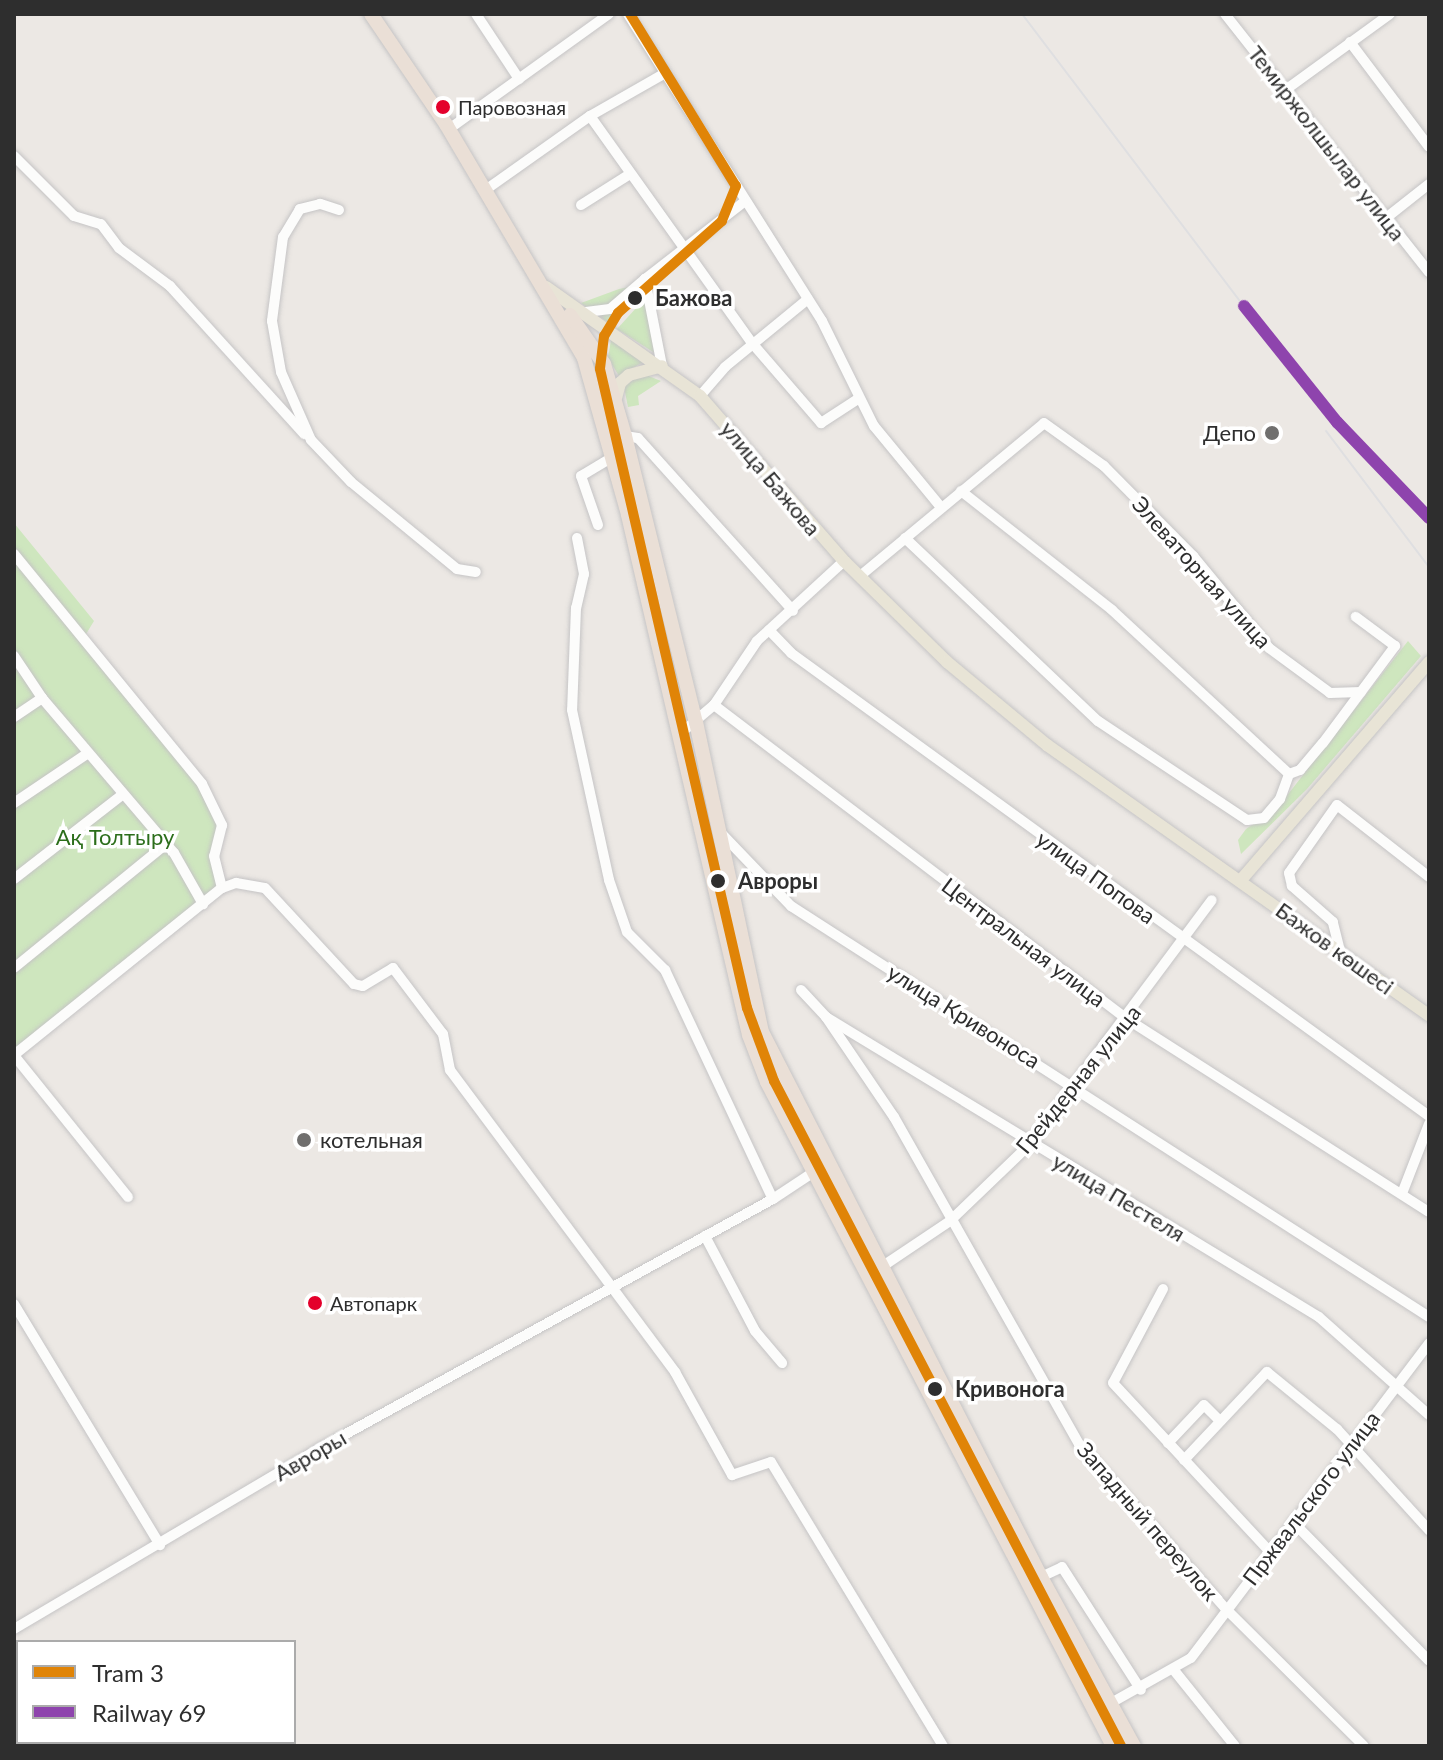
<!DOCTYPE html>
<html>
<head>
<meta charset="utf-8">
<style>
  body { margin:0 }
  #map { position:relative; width:1443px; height:1760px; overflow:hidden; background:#ece8e4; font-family:Lato,sans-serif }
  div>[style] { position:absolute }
  .green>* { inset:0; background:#cee6be }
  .roads { filter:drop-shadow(0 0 2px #c5c4c5) drop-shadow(0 0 2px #c5c4c5) }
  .minor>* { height:10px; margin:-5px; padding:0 5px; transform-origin:5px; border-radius:5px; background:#fcfcfb }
  .major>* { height:12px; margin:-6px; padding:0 6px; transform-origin:6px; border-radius:6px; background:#e8e4d6 }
  .highway>* { height:14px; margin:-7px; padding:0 7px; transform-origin:7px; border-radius:7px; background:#eadfd6 }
  .rail>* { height:2px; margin:-1px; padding:0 1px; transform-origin:1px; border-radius:1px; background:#dfdfe1 }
  .rail-1>* { height:12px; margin:-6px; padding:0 6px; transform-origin:6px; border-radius:6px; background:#8e44ad }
  .tram-1>* { height:10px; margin:-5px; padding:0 5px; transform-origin:5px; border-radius:5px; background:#e08407 }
  .dots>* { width:22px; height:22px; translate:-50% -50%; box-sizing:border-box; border:4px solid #fff; border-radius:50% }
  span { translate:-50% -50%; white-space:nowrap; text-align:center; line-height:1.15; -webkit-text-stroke:7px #fff; paint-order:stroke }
  .bus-label { font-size:20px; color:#2e2e2e }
  .left { translate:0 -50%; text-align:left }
  .street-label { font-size:22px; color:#2e2e2e }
  .stop-label { font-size:22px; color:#2e2e2e; font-weight:700 }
  .poi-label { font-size:22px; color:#2e2e2e }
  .right { translate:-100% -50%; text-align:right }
  .park-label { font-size:22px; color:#2c6e1b }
  .frame { position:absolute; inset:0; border:16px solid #2e2e2e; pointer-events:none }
  .legend { position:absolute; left:16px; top:1640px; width:280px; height:104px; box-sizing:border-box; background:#fff; border:2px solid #ababab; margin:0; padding:10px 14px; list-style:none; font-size:24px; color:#2e2e2e }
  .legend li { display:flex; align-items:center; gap:16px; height:40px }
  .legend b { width:40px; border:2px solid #ababab }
</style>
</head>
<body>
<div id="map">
  <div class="green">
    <i style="clip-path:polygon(639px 285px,609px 323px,581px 303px,619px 289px)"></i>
    <i style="clip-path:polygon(647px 296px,661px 357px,617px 329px)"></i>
    <i style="clip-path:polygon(611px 340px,643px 362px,619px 376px,608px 358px)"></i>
    <i style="clip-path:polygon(641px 373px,661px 381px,638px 396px,639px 405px,628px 407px,624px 387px)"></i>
    <i style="clip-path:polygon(14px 523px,94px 621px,83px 639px,202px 784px,222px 825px,214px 856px,222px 888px,14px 1055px)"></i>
    <i style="clip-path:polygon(1408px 641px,1421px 656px,1307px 789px,1241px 854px,1238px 840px,1246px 829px,1278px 807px)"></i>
  </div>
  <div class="roads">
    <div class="minor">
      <i style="left:476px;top:14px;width:78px;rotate:56.5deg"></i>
      <i style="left:628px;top:14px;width:363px;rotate:57.7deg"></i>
      <i style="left:822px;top:321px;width:117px;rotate:63.7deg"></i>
      <i style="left:874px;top:426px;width:104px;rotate:50.5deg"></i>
      <i style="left:1225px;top:14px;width:329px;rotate:51.7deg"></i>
      <i style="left:1350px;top:42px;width:131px;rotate:53deg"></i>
      <i style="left:1284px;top:91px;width:131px;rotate:-36deg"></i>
      <i style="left:590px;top:116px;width:279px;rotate:54.5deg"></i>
      <i style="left:752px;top:343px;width:106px;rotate:49.2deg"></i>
      <i style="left:821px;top:423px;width:44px;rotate:-33deg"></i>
      <i style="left:449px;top:129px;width:197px;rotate:-35.7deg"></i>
      <i style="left:14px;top:156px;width:85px;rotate:45deg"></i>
      <i style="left:74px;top:216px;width:28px;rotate:17deg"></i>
      <i style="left:101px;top:224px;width:30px;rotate:53deg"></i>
      <i style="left:119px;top:248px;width:64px;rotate:36.7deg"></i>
      <i style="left:170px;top:286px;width:200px;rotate:47.8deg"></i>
      <i style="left:484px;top:191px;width:130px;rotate:-35.3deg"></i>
      <i style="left:590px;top:116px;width:83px;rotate:-29.7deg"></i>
      <i style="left:581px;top:205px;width:58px;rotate:-32.3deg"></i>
      <i style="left:339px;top:210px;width:20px;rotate:-162deg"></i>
      <i style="left:320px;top:204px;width:21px;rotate:166deg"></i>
      <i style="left:300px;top:209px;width:33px;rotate:121deg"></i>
      <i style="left:283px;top:237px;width:85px;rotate:97.5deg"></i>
      <i style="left:272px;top:321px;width:52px;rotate:80deg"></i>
      <i style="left:281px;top:372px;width:74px;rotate:66.2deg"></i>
      <i style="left:311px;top:440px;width:58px;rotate:46.4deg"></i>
      <i style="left:351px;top:482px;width:137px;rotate:39.4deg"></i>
      <i style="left:457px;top:569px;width:19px;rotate:9deg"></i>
      <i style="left:1386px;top:218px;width:55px;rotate:-38.3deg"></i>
      <i style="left:586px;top:312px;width:24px;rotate:-7deg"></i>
      <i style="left:610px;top:309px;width:46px;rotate:-40.6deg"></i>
      <i style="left:662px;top:366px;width:89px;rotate:-101.1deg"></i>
      <i style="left:645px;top:279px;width:125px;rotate:-37.9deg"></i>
      <i style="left:700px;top:396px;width:38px;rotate:-49deg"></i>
      <i style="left:725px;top:367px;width:107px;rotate:-39.3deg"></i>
      <i style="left:625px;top:436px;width:13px;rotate:9deg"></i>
      <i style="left:638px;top:438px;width:232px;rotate:48.1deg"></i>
      <i style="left:961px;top:491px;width:192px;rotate:38.2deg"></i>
      <i style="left:1112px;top:610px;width:241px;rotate:42.8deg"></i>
      <i style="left:598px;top:525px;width:52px;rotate:-109.1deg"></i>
      <i style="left:581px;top:476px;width:37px;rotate:-31deg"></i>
      <i style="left:577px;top:538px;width:37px;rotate:79deg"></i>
      <i style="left:584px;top:574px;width:35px;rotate:103deg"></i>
      <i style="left:576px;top:608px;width:102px;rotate:92.2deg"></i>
      <i style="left:572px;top:710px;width:174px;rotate:77.7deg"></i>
      <i style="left:609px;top:880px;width:55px;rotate:70.9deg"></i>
      <i style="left:627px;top:932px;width:54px;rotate:45deg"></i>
      <i style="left:665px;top:970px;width:253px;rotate:64.8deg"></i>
      <i style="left:905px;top:538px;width:266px;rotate:43.5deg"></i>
      <i style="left:1098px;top:721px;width:179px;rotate:33.6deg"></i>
      <i style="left:1247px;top:820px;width:17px;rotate:-7deg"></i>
      <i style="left:1264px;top:818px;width:25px;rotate:-50deg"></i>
      <i style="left:1280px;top:799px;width:27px;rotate:-70deg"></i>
      <i style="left:14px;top:554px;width:297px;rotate:50.7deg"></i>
      <i style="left:202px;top:784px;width:46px;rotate:64deg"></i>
      <i style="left:222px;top:825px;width:32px;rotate:104deg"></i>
      <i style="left:214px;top:856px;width:33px;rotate:76deg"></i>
      <i style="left:860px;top:576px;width:239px;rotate:-39.7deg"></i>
      <i style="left:1044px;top:423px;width:74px;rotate:35.6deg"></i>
      <i style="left:1104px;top:466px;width:127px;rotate:45.3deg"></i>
      <i style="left:1193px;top:556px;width:119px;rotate:50.4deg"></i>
      <i style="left:1269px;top:648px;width:76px;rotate:36.4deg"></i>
      <i style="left:1330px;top:693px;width:31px;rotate:-2deg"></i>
      <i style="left:769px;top:630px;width:32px;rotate:46deg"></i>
      <i style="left:791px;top:653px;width:788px;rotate:35.97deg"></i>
      <i style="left:14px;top:656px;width:50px;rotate:56.3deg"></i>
      <i style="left:42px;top:698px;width:204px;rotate:49.6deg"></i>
      <i style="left:174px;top:853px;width:59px;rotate:60.4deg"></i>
      <i style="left:714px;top:705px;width:519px;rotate:37.25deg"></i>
      <i style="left:1127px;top:1019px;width:358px;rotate:32.6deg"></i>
      <i style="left:14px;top:717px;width:34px;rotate:-34deg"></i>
      <i style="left:681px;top:733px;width:43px;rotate:-40.3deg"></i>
      <i style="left:714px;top:705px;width:77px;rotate:-56.1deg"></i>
      <i style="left:757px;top:641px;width:118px;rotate:-42.6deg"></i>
      <i style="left:1289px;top:774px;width:12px;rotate:-20deg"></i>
      <i style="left:1300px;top:770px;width:35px;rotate:-50deg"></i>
      <i style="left:1323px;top:743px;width:121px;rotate:-53.4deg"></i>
      <i style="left:1395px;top:646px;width:49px;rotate:-143.4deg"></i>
      <i style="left:14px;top:803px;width:89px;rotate:-34deg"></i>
      <i style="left:720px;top:832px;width:103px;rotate:46.2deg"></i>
      <i style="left:791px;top:906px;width:759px;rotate:32.79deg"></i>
      <i style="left:14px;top:879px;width:138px;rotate:-37.9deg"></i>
      <i style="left:1340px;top:951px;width:30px;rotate:-104deg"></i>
      <i style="left:1333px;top:922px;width:55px;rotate:-138.7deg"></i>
      <i style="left:1292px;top:886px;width:13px;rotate:-103deg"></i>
      <i style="left:1289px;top:873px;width:83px;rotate:-54.8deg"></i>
      <i style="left:1337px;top:805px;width:117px;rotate:38deg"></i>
      <i style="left:14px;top:968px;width:196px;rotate:-39.2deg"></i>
      <i style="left:801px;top:990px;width:37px;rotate:47deg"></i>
      <i style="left:826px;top:1017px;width:577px;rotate:31.32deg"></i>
      <i style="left:1319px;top:1317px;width:147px;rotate:41.7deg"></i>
      <i style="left:826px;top:1017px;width:121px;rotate:55.8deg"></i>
      <i style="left:894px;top:1117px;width:376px;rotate:60.5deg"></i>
      <i style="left:1079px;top:1444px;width:221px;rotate:48.3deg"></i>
      <i style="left:1226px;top:1609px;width:194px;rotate:44.8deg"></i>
      <i style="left:1403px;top:1191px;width:72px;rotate:-68.8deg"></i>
      <i style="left:128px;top:1197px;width:182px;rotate:-128.8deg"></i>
      <i style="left:14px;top:1055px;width:267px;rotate:-38.8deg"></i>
      <i style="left:222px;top:888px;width:15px;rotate:-20deg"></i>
      <i style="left:236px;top:883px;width:29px;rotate:10deg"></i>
      <i style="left:265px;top:888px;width:131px;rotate:47.2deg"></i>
      <i style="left:354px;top:984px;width:9px;rotate:13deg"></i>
      <i style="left:363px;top:986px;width:35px;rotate:-31deg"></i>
      <i style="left:393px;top:968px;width:83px;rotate:52.9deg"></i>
      <i style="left:443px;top:1034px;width:37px;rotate:79deg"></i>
      <i style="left:450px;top:1070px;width:377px;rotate:53.3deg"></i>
      <i style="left:675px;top:1372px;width:118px;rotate:61deg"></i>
      <i style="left:732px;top:1475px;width:41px;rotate:-18.4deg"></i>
      <i style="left:771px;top:1462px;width:332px;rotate:58.8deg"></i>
      <i style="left:705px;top:1236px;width:107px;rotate:62.2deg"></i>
      <i style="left:755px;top:1331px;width:42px;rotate:49.8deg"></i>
      <i style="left:883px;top:1266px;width:81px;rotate:-33.9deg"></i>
      <i style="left:950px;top:1221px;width:111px;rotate:-43.9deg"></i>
      <i style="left:1030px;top:1144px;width:304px;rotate:-53.3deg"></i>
      <i style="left:1163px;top:1289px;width:106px;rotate:118deg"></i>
      <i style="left:1113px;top:1383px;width:231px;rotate:47.1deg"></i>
      <i style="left:14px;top:1304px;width:282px;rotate:58.8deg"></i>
      <i style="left:1168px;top:1443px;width:52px;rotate:-46.5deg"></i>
      <i style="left:1204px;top:1405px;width:23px;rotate:45deg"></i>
      <i style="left:1184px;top:1460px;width:121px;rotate:-46.7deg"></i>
      <i style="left:1267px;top:1372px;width:90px;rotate:39.2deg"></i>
      <i style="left:1337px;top:1429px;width:137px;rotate:47.7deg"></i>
      <i style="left:1293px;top:1522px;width:194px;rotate:45.6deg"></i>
      <i style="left:1041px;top:1577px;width:23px;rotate:-25deg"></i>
      <i style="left:1062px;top:1567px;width:146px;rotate:57.3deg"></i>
      <i style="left:14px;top:1629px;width:360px;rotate:-30.6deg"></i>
      <i style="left:324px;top:1446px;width:512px;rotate:-28.82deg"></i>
      <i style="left:773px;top:1199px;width:67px;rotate:-33.5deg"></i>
      <i style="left:1173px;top:1669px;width:99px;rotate:51.2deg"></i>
      <i style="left:1095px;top:1712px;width:110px;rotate:-29.4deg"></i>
      <i style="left:1191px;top:1658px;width:395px;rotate:-52.9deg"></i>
    </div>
    <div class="major">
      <i style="left:546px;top:287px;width:189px;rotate:35.3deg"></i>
      <i style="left:700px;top:396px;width:219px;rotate:48.9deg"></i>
      <i style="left:844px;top:561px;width:144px;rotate:44.4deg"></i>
      <i style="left:947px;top:662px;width:130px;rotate:39.7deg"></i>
      <i style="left:1047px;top:745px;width:468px;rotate:35.3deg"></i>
      <i style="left:615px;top:402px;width:20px;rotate:-75deg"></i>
      <i style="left:620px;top:383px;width:12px;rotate:-42deg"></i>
      <i style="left:629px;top:375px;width:34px;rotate:-15deg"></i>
      <i style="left:1241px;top:880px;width:288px;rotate:-49.2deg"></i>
    </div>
    <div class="highway">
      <i style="left:371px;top:14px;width:135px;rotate:55.8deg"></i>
      <i style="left:447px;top:126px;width:269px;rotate:59.4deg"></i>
      <i style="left:584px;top:358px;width:163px;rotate:74.3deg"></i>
      <i style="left:628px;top:515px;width:534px;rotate:76.9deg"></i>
      <i style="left:749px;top:1035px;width:50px;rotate:69deg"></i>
      <i style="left:767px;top:1082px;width:749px;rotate:62.48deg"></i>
      <i style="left:570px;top:315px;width:60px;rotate:55.2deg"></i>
      <i style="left:604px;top:364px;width:75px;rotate:73.7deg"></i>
      <i style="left:625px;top:436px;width:295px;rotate:76.1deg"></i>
      <i style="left:696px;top:722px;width:317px;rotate:78deg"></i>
      <i style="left:762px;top:1032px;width:612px;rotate:62.89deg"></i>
      <i style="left:1041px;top:1577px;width:193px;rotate:61.2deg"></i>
    </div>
  </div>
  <div class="rail">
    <i style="left:1022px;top:14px;width:367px;rotate:52.8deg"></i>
    <i style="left:1326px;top:431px;width:171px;rotate:52.9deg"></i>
  </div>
  <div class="rail-1">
    <i style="left:1244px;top:306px;width:149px;rotate:51.3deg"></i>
    <i style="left:1337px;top:422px;width:133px;rotate:46.2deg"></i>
  </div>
  <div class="tram-1">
    <i style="left:630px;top:14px;width:202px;rotate:58.4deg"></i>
    <i style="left:736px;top:186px;width:38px;rotate:112deg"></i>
    <i style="left:722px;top:221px;width:139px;rotate:138.5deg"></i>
    <i style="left:618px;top:313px;width:27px;rotate:121deg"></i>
    <i style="left:604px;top:336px;width:33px;rotate:97deg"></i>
    <i style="left:600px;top:369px;width:656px;rotate:77.04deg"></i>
    <i style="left:747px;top:1008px;width:78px;rotate:69.7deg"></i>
    <i style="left:774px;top:1081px;width:750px;rotate:62.44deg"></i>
  </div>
  <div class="dots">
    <i style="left:443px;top:107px;background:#e4002b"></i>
    <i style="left:635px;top:298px;background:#2e2e2e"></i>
    <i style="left:1272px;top:433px;background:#706f6e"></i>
    <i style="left:718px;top:881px;background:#2e2e2e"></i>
    <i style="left:304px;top:1140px;background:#706f6e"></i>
    <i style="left:315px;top:1303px;background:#e4002b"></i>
    <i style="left:935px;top:1389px;background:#2e2e2e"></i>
  </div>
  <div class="bus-label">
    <span class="left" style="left:458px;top:107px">Паровозная</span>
    <span class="left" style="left:330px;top:1303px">Автопарк</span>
  </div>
  <div class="street-label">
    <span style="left:1327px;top:143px;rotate:52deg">Темиржолшылар улица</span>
    <span style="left:771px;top:478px;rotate:50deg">улица Бажова</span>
    <span style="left:1202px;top:572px;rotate:48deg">Элеваторная улица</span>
    <span style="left:1096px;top:877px;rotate:36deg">улица Попова</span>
    <span style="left:1024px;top:942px;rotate:37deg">Центральная улица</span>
    <span style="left:1335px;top:948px;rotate:36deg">Бажов көшесі</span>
    <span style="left:964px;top:1016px;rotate:32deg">улица Кривоноса</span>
    <span style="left:1078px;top:1079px;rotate:-51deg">Грейдерная улица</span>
    <span style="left:1119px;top:1197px;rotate:31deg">улица Пестеля</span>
    <span style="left:310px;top:1455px;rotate:-30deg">Авроры</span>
    <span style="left:1311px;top:1498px;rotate:-53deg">Пржвальского улица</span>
    <span style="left:1148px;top:1521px;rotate:49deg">Западный переулок</span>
  </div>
  <div class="stop-label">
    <span class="left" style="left:655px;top:298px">Бажова</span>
    <span class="left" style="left:738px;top:881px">Авроры</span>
    <span class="left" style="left:955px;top:1389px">Кривонога</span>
  </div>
  <div class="poi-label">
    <span class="right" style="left:1256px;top:433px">Депо</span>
    <span class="left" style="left:320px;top:1140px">котельная</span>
  </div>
  <div class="park-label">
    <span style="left:115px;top:837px">Ақ Толтыру</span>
  </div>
  <div class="frame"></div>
  <ul class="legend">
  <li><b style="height:10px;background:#e08407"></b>Tram 3</li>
  <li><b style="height:10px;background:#8e44ad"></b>Railway 69</li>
  </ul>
</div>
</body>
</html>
